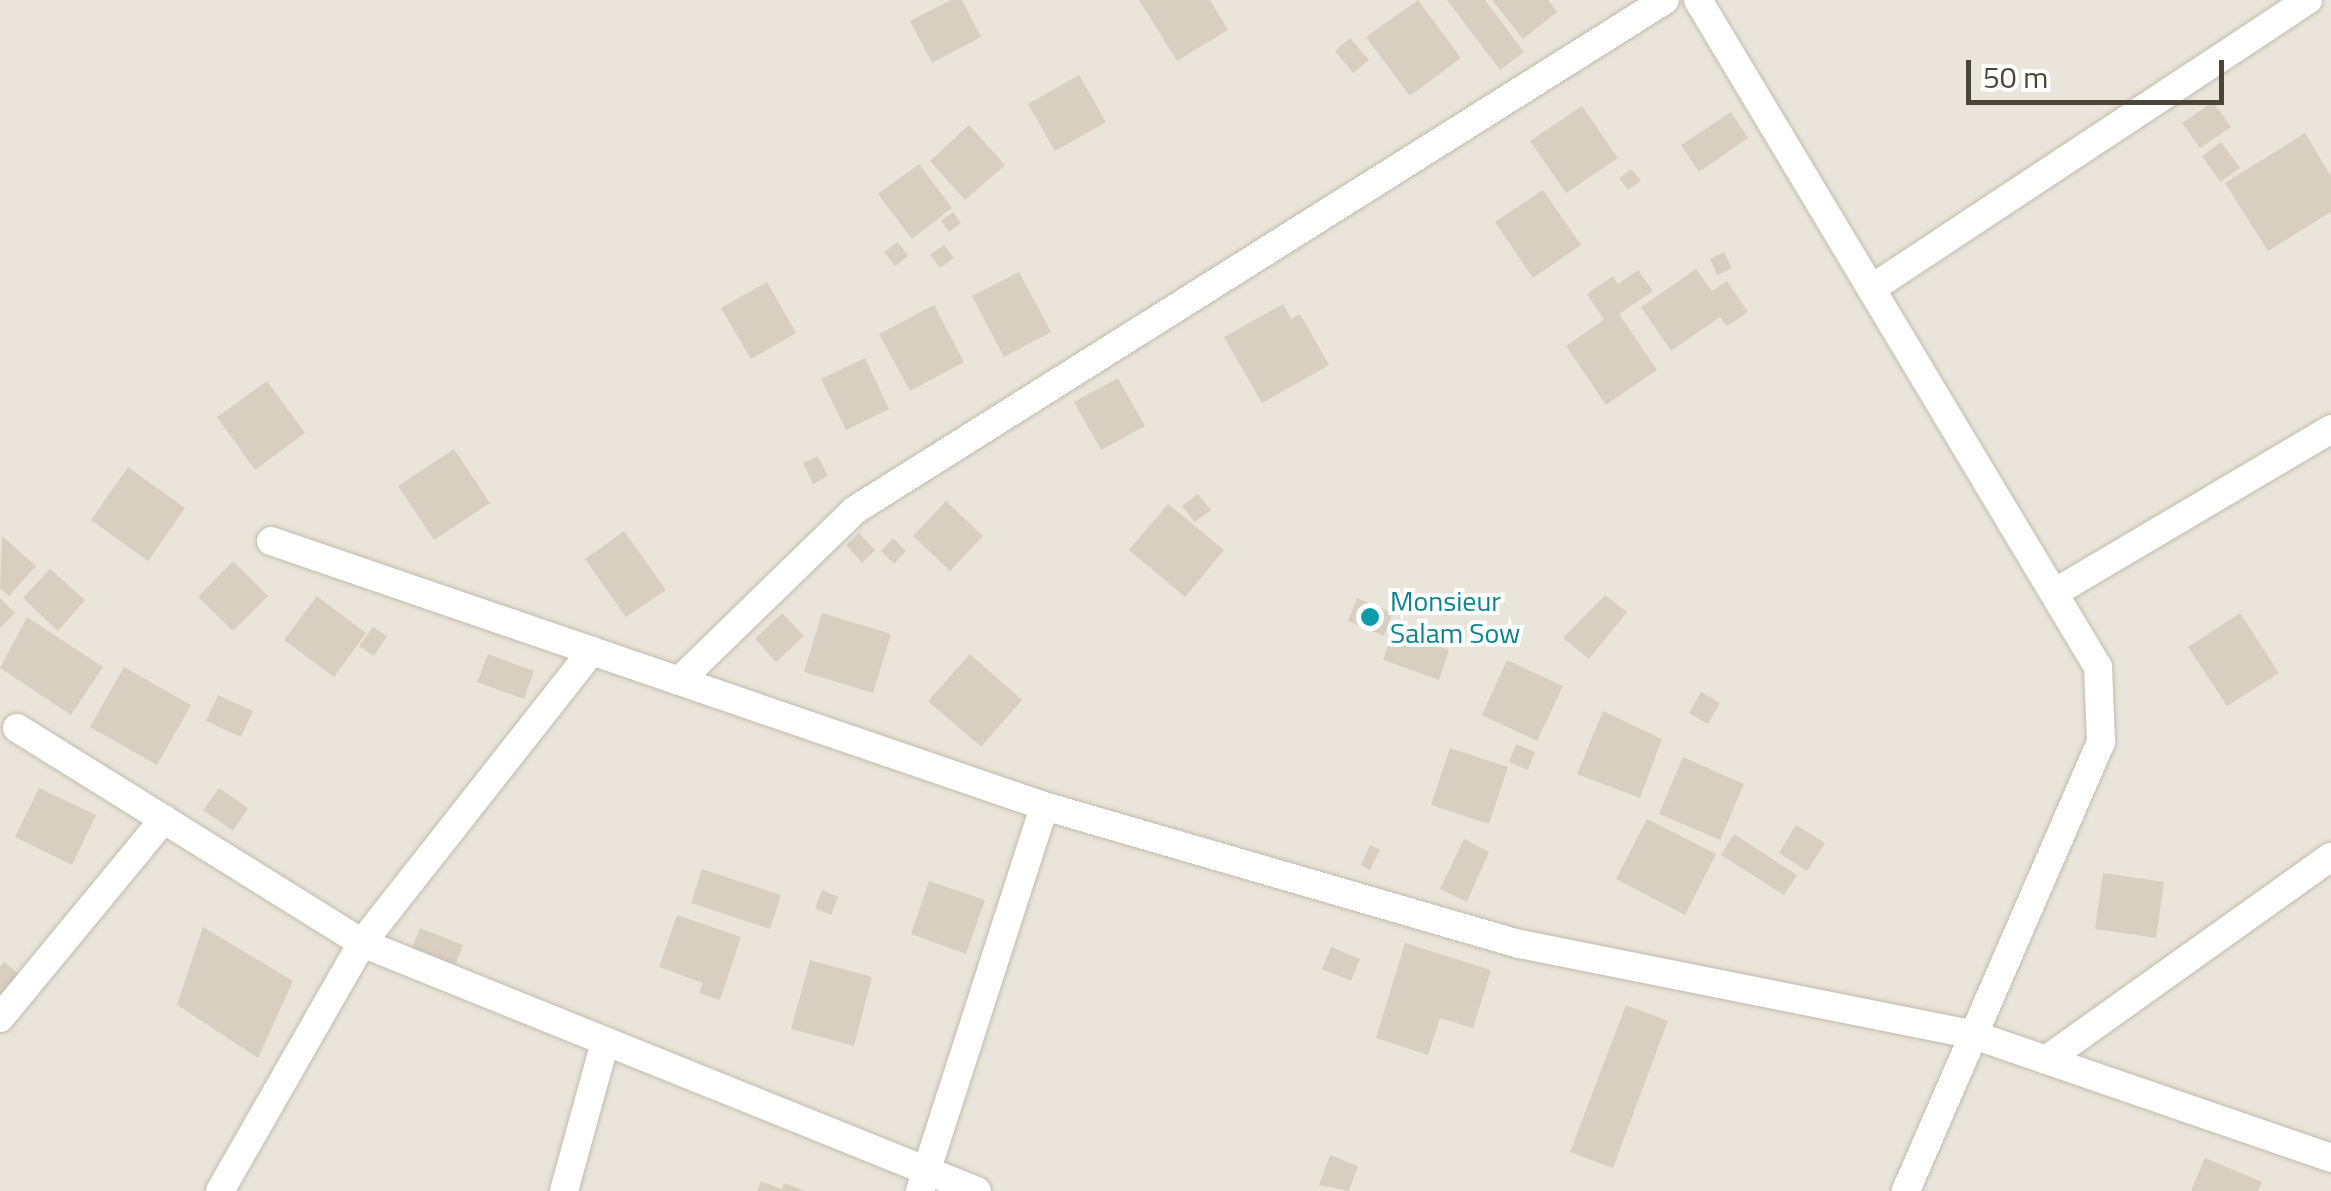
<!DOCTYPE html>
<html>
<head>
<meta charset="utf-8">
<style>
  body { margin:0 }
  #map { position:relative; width:2331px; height:1191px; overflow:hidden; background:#f6f3ec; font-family:"Titillium Web",sans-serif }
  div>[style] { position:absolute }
  .residential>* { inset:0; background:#eae5da }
  .building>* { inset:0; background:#d8cfc1 }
  .roads { filter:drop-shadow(0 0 2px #c2bbae) drop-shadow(0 0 2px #c2bbae) }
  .minor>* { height:28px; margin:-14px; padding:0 14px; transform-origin:14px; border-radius:14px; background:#fff }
  .dots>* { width:28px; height:28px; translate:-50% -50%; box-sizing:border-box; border:5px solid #fff; border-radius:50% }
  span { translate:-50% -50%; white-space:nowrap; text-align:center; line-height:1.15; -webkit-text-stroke:8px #fff; paint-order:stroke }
  .culture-label { font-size:28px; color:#0d838f }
  .left { translate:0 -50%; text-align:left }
  .scale { position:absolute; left:1966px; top:60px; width:258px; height:45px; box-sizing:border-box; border:5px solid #4b4439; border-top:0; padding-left:12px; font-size:30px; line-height:35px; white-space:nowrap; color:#4b4439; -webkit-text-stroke:8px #fff; paint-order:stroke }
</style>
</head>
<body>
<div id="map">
  <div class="residential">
    <i style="clip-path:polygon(0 0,2331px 0,2331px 1191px,0 1191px)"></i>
  </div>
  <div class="building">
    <i style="clip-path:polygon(951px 0,962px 0,981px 37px,932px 63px,910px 21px)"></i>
    <i style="clip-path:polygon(1139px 0,1210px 0,1228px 30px,1177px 61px)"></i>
    <i style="clip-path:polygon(1418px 0,1461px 58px,1410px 96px,1366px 37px)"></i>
    <i style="clip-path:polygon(1447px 0,1485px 0,1524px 52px,1500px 70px)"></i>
    <i style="clip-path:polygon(1492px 0,1548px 0,1557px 12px,1523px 39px)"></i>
    <i style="clip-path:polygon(1350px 38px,1369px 60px,1353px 73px,1335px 51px)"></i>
    <i style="clip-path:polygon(1079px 75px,1106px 122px,1055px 151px,1028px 104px)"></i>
    <i style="clip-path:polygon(2213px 102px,2231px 127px,2200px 148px,2182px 123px)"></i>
    <i style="clip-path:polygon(1582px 106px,1618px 158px,1566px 193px,1530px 141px)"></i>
    <i style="clip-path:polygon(1731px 112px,1748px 138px,1699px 172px,1681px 145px)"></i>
    <i style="clip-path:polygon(969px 125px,1005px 165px,965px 200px,930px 161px)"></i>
    <i style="clip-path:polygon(2305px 133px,2331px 176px,2331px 212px,2268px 251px,2225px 183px)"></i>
    <i style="clip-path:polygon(2221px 142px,2240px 168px,2220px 182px,2202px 156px)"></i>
    <i style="clip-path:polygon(919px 164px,952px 208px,912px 239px,878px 194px)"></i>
    <i style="clip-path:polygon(1631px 169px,1641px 181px,1628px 190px,1619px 178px)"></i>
    <i style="clip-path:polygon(1543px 190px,1581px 245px,1533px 278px,1495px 222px)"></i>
    <i style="clip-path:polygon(953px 212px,961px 223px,949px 232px,941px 221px)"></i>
    <i style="clip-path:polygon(898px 242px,908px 256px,895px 266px,884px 252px)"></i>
    <i style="clip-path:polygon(944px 245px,954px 258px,940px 268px,930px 255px)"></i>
    <i style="clip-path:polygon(1724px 252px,1732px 268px,1717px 275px,1710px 259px)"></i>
    <i style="clip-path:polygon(1696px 269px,1712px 291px,1727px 281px,1748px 312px,1727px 326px,1720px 317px,1671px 351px,1641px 307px)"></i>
    <i style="clip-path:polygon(1638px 270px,1653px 291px,1619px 314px,1657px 370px,1606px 405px,1566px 346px,1604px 320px,1587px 294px,1613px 276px,1618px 284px)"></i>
    <i style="clip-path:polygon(1019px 272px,1051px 332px,1004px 357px,972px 296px)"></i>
    <i style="clip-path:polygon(767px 282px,796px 333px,751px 359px,721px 308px)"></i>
    <i style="clip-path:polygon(1283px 304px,1291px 319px,1300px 314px,1329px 365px,1262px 403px,1224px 337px)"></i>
    <i style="clip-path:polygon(934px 305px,964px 362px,910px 391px,879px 334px)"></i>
    <i style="clip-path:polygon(865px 358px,889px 409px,846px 430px,821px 379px)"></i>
    <i style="clip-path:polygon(1118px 378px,1145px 426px,1101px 450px,1074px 402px)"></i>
    <i style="clip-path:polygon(267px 381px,305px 433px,255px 470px,217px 417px)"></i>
    <i style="clip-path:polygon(454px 449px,490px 503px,434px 540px,398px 486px)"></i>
    <i style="clip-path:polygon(818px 456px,828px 476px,813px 484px,803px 463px)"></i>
    <i style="clip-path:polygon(128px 467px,185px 508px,148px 561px,91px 520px)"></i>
    <i style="clip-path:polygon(1198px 494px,1211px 510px,1195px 522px,1182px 506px)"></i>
    <i style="clip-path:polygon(946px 501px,983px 536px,950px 571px,913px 536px)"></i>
    <i style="clip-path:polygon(1168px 504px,1224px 550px,1185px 597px,1129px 550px)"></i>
    <i style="clip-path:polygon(624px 531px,666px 590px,626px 617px,585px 559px)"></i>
    <i style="clip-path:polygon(859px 533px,875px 550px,862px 563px,846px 545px)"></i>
    <i style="clip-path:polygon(2px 536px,36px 566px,9px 596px,0 588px)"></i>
    <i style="clip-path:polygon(893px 538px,906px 551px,894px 564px,881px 551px)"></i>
    <i style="clip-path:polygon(233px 561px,268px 596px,233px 631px,198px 597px)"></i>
    <i style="clip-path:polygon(50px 569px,85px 600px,58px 631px,23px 598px)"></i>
    <i style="clip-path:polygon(1605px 595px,1627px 612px,1589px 659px,1563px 638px)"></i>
    <i style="clip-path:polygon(317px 596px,366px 633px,334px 677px,284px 640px)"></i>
    <i style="clip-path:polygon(0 598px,15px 613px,0 628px)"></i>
    <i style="clip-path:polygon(1357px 598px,1393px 613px,1384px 636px,1348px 621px)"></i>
    <i style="clip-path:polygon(782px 613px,804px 636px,776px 662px,755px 639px)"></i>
    <i style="clip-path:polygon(822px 613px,891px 634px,873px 693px,804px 672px)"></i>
    <i style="clip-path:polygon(2240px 613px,2279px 673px,2227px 706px,2188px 647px)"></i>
    <i style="clip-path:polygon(27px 617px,103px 667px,71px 715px,0 668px)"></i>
    <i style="clip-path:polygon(373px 627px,387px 636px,374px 656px,359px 646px)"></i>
    <i style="clip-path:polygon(1393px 630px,1449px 650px,1439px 680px,1383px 660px)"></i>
    <i style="clip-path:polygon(488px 654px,534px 671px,524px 699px,477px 682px)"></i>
    <i style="clip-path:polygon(970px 654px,1022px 700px,981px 747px,928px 701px)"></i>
    <i style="clip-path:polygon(1507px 660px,1563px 686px,1537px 741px,1482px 715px)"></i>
    <i style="clip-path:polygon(124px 667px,191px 705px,157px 765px,90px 727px)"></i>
    <i style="clip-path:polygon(1701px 692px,1720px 703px,1708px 724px,1689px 713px)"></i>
    <i style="clip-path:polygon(218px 695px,253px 711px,241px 737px,206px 721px)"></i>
    <i style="clip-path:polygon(1603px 711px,1662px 739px,1640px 798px,1577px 774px)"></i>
    <i style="clip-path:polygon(1516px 744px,1535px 752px,1528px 770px,1509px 762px)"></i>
    <i style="clip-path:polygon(1450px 748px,1508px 767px,1489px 824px,1431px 805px)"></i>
    <i style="clip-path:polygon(1683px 757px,1744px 784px,1720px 840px,1659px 814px)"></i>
    <i style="clip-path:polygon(39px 788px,96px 815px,72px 865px,15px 837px)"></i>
    <i style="clip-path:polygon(219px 788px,248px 808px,233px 831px,203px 810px)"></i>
    <i style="clip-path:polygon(1647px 819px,1716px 854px,1685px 915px,1616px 879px)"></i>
    <i style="clip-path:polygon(1796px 825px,1825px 843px,1807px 871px,1779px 853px)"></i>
    <i style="clip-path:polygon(1734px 834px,1797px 875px,1784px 895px,1721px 855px)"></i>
    <i style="clip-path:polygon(1464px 839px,1489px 852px,1467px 902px,1440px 889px)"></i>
    <i style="clip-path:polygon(1370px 845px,1380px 850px,1370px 870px,1361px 865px)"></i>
    <i style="clip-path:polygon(702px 869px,781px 895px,770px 929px,691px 903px)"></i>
    <i style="clip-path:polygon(2103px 873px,2164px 882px,2156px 938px,2095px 929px)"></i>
    <i style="clip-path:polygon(929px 881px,985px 900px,966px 954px,911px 934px)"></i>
    <i style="clip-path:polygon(822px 890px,838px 897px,831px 915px,815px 908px)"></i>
    <i style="clip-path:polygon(677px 915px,741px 937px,720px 1000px,699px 993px,703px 983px,659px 967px)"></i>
    <i style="clip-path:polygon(203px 927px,293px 981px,258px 1058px,177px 1005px)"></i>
    <i style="clip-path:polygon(420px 928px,463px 945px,454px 968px,411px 950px)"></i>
    <i style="clip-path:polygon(1405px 943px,1491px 970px,1473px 1028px,1440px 1018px,1428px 1055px,1376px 1038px)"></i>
    <i style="clip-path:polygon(1331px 947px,1360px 959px,1351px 981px,1322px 969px)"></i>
    <i style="clip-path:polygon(810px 960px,872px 977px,854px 1046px,791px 1029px)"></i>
    <i style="clip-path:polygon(4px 962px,25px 979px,0 1011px,0 967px)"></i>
    <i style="clip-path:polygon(1626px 1005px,1668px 1021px,1613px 1168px,1570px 1152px)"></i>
    <i style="clip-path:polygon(1330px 1155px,1358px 1166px,1349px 1191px,1319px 1185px)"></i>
    <i style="clip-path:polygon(2205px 1158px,2262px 1182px,2258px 1191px,2191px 1191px)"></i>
    <i style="clip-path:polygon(761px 1181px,782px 1189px,784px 1183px,805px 1191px,757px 1191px)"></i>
  </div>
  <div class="roads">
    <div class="minor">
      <i style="left:1698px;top:0;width:778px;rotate:59.05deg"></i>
      <i style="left:2098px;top:667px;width:75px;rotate:87.7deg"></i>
      <i style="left:2101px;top:742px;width:490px;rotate:113.5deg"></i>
      <i style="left:1871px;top:289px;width:524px;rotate:-33.48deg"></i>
      <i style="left:271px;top:541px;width:817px;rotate:18.92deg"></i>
      <i style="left:1044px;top:806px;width:496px;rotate:16.2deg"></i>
      <i style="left:1520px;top:944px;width:463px;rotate:11.3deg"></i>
      <i style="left:1974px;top:1035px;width:378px;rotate:19deg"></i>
      <i style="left:2054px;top:593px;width:322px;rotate:-30.6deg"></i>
      <i style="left:679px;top:681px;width:245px;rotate:-44.2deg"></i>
      <i style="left:855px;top:510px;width:957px;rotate:-32.2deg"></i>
      <i style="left:17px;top:728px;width:407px;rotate:31.9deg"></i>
      <i style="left:362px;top:943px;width:663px;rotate:21.96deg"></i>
      <i style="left:0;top:1018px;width:258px;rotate:-50.5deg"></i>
      <i style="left:2046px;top:1060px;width:350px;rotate:-35.5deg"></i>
      <i style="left:220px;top:1191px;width:286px;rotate:-60.2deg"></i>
      <i style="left:362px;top:943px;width:372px;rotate:-51.8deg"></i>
      <i style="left:564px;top:1191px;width:155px;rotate:-74.6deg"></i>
      <i style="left:920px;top:1191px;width:404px;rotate:-72.1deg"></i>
    </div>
  </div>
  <div class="dots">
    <i style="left:1370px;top:617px;background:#0f9aa8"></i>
  </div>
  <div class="culture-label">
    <span class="left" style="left:1390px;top:617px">Monsieur<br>Salam Sow</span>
  </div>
  <div class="scale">50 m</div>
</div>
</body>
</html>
